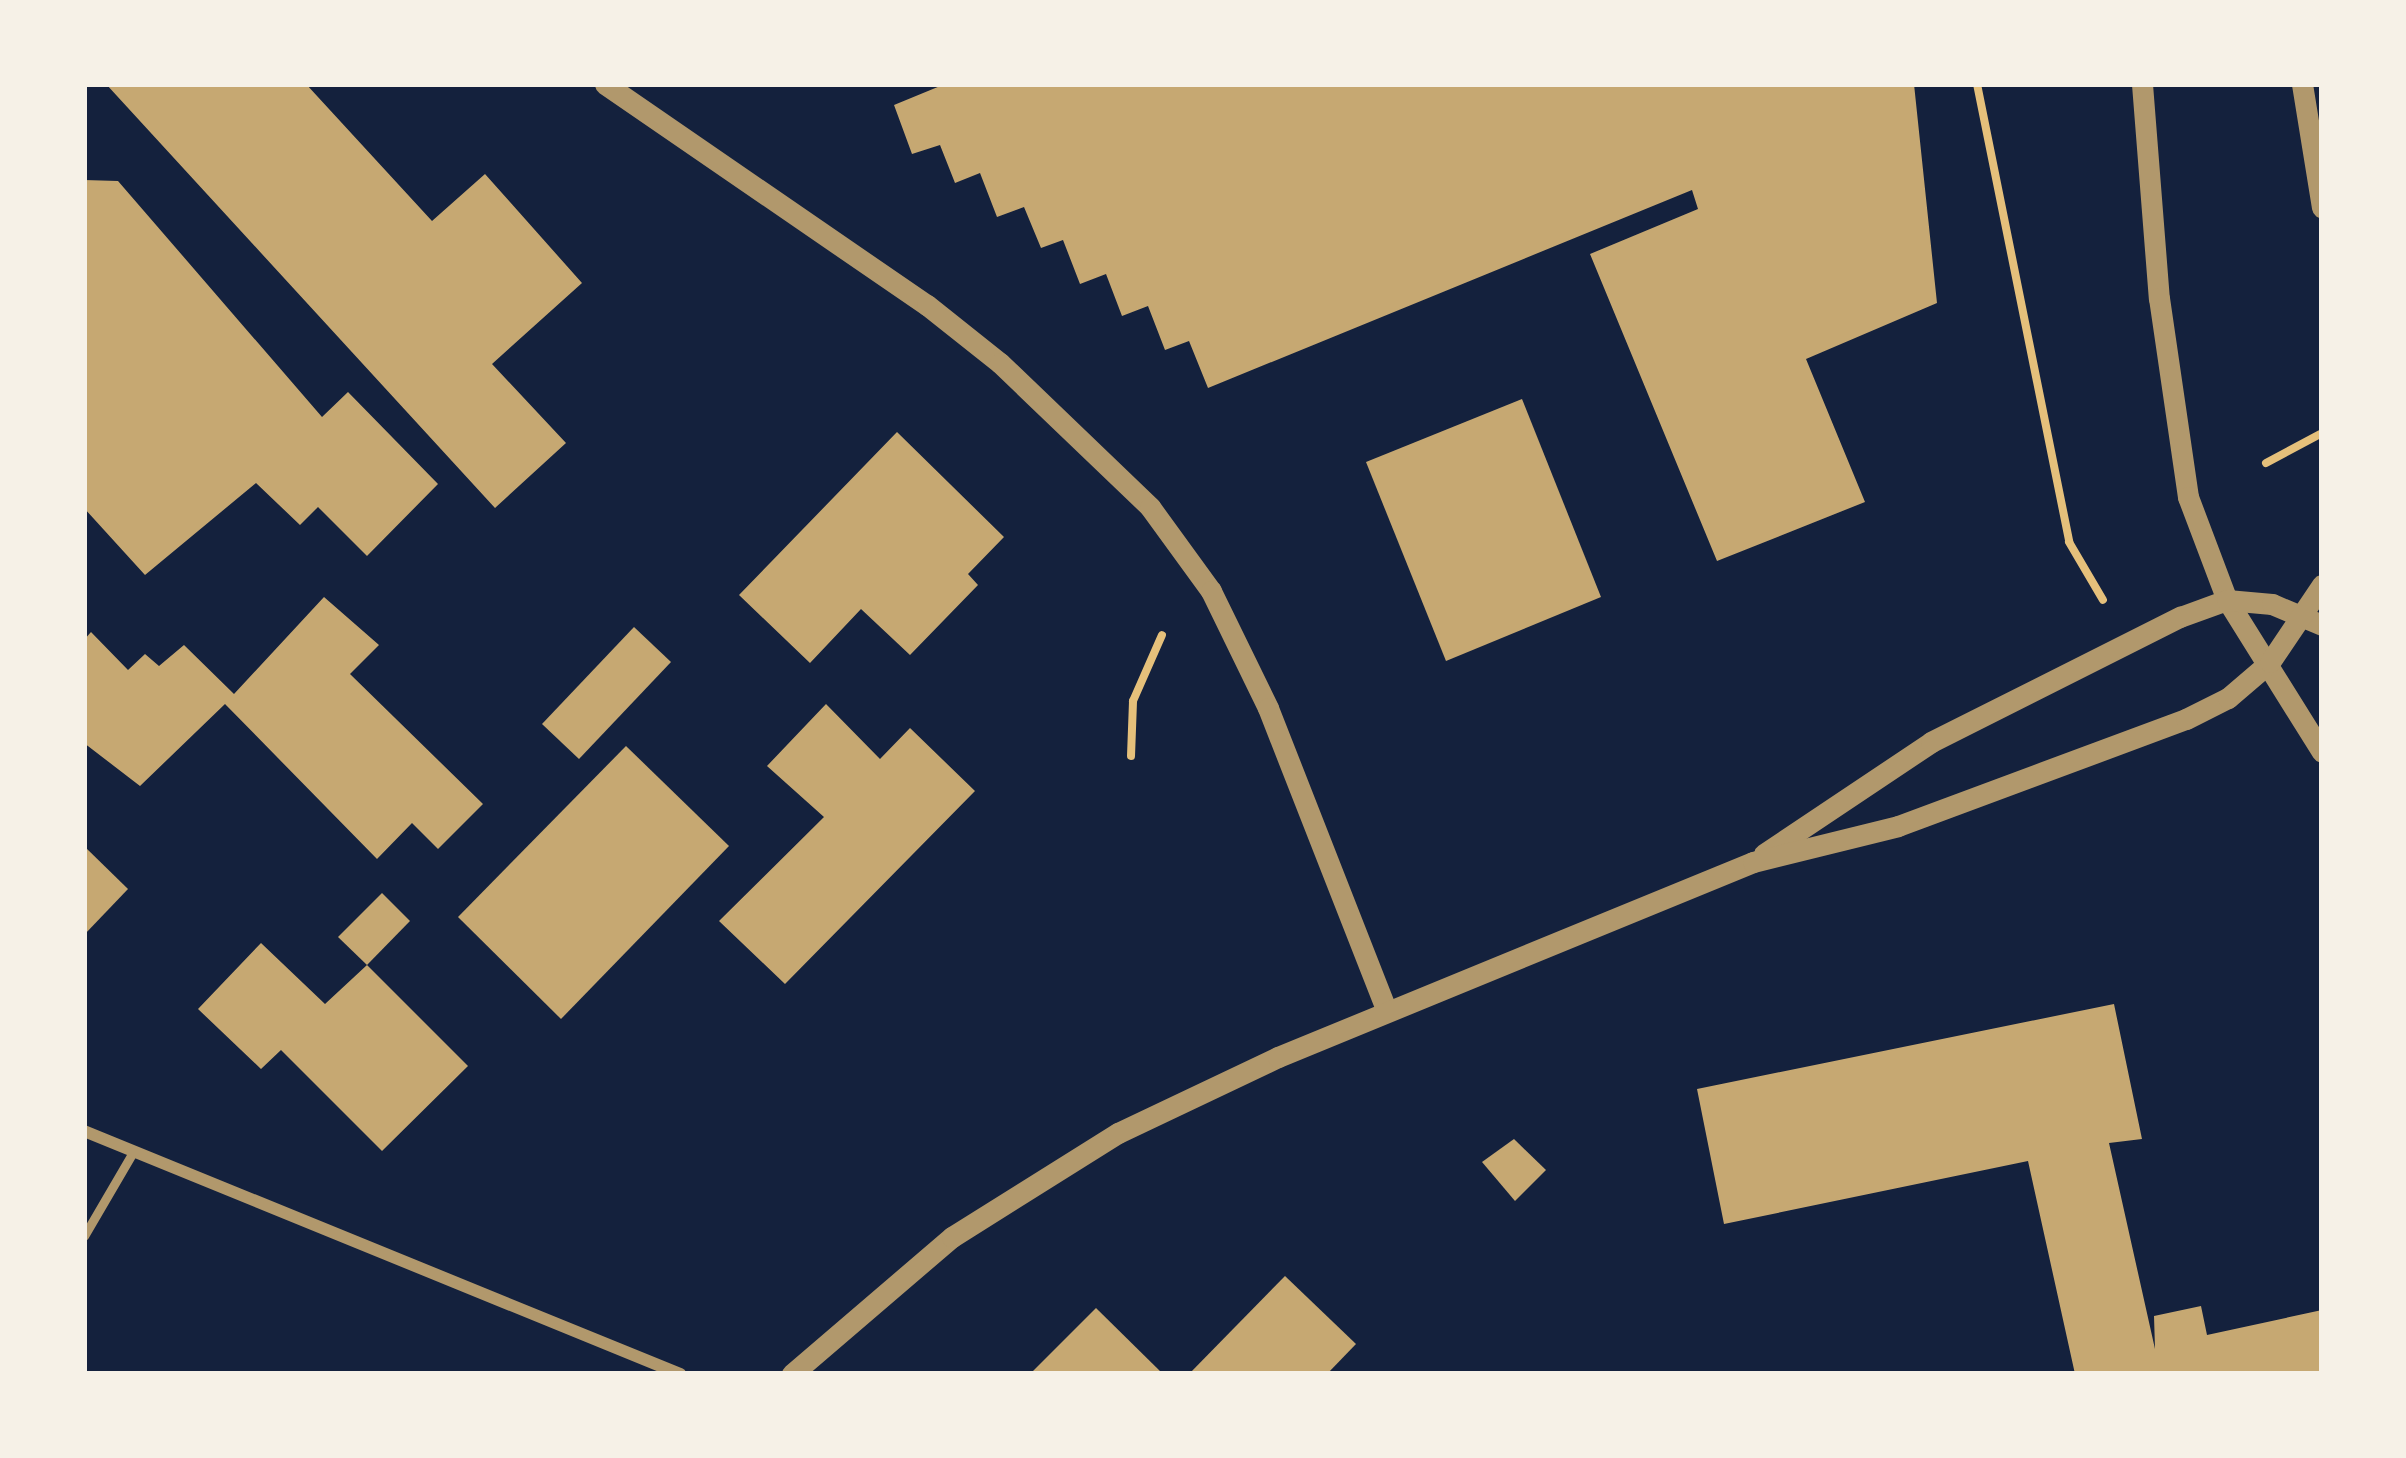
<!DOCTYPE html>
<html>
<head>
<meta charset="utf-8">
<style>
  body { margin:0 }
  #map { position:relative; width:2406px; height:1458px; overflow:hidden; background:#14213d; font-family:"Exo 2",sans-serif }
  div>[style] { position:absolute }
  .building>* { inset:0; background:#c6a872 }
  .path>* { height:8px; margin:-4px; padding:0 4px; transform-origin:4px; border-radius:4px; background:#e5c07b }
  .service>* { height:9px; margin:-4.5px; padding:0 4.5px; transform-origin:4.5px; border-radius:4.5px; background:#b1986c }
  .minor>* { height:12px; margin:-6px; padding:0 6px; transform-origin:6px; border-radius:6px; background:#b1986c }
  .tertiary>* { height:21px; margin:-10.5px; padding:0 10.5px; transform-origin:10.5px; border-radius:10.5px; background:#b1986c }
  span { translate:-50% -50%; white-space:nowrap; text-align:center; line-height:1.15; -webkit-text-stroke:10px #f6f1e7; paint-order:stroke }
  .frame { position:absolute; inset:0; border:87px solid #f6f1e7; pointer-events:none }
</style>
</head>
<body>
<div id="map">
  <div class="building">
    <i style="clip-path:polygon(106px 84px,306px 84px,432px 221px,485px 174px,582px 283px,492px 364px,566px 443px,495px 508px)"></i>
    <i style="clip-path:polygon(945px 84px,1914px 84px,1937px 303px,1806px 359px,1865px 502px,1717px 561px,1590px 254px,1698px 209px,1692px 190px,1208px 388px,1189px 341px,1165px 350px,1148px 306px,1122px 316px,1106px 274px,1080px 284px,1063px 240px,1041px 248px,1024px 207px,997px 217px,980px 173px,955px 183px,940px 145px,912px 154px,894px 105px)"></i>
    <i style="clip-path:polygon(84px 180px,118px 181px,322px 417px,348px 392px,438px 484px,367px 556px,318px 507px,300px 525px,256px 483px,145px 575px,84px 508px)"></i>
    <i style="clip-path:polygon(1522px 399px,1601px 597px,1446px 661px,1366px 462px)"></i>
    <i style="clip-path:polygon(897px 432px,1004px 537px,968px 574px,978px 585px,910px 655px,861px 609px,810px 663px,739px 595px)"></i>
    <i style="clip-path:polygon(324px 597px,379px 645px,350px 674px,483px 804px,438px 849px,412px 823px,377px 859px,225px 704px,140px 786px,84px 743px,84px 640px,91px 632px,128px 670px,145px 654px,159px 666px,184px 645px,234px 694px)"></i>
    <i style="clip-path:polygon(634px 627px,671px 662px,579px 759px,542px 724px)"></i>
    <i style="clip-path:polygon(826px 704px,880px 759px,910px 728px,975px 791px,785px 984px,719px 921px,824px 817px,767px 766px)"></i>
    <i style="clip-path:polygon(626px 746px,729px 846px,561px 1019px,458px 917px)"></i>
    <i style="clip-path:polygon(84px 846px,128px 889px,84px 935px)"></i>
    <i style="clip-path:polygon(382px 893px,410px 921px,367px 965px,338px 937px)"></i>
    <i style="clip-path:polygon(261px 943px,325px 1004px,367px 965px,468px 1066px,382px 1151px,281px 1050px,261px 1069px,198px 1009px)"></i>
    <i style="clip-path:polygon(2114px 1004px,2142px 1139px,2109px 1143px,2155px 1349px,2154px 1316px,2201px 1306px,2207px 1335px,2322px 1310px,2322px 1374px,2075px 1374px,2028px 1161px,1724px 1224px,1697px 1089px)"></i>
    <i style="clip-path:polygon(1514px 1139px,1546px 1170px,1515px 1201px,1482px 1162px)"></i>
    <i style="clip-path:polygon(1285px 1276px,1356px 1344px,1327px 1374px,1189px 1374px)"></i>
    <i style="clip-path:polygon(1096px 1308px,1163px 1374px,1030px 1374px)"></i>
  </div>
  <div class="path">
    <i style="left:1977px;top:84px;width:467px;rotate:78.6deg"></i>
    <i style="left:2069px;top:542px;width:67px;rotate:59.6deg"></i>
    <i style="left:2266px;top:463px;width:61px;rotate:-28.2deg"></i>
    <i style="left:1131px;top:756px;width:55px;rotate:-87.9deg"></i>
    <i style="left:1133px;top:701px;width:72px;rotate:-66.3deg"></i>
  </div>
  <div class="service">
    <i style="left:84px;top:1236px;width:97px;rotate:-59.7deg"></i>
  </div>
  <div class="minor">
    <i style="left:84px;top:1131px;width:644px;rotate:22.18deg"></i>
  </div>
  <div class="tertiary">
    <i style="left:605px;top:84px;width:391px;rotate:34.5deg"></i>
    <i style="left:927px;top:305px;width:93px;rotate:38.5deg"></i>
    <i style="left:1000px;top:363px;width:208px;rotate:43.8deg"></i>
    <i style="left:1150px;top:507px;width:104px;rotate:54deg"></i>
    <i style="left:1211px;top:591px;width:130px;rotate:64deg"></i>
    <i style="left:1268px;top:708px;width:326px;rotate:68.6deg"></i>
    <i style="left:2142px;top:84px;width:215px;rotate:85.5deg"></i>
    <i style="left:2159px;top:298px;width:201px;rotate:81.7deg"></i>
    <i style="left:2188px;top:497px;width:110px;rotate:69.3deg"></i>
    <i style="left:2227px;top:600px;width:179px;rotate:58deg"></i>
    <i style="left:2302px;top:84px;width:125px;rotate:80.8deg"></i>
    <i style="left:1764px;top:854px;width:201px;rotate:-33.8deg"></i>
    <i style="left:1931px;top:742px;width:279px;rotate:-26.7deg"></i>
    <i style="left:2180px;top:617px;width:50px;rotate:-19.9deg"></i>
    <i style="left:2227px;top:600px;width:45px;rotate:5.1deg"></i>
    <i style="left:2272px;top:604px;width:54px;rotate:22.8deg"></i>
    <i style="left:792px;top:1374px;width:211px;rotate:-40.6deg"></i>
    <i style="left:952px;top:1237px;width:196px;rotate:-32.1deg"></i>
    <i style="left:1118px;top:1133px;width:177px;rotate:-25.4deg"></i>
    <i style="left:1278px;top:1057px;width:513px;rotate:-22.32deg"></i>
    <i style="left:1753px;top:862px;width:149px;rotate:-13.9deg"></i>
    <i style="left:1898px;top:826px;width:307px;rotate:-20.4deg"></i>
    <i style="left:2186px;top:719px;width:47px;rotate:-26.6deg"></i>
    <i style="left:2228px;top:698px;width:55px;rotate:-40.6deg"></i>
    <i style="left:2270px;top:662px;width:93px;rotate:-56deg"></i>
  </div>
  <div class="frame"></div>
</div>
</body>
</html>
